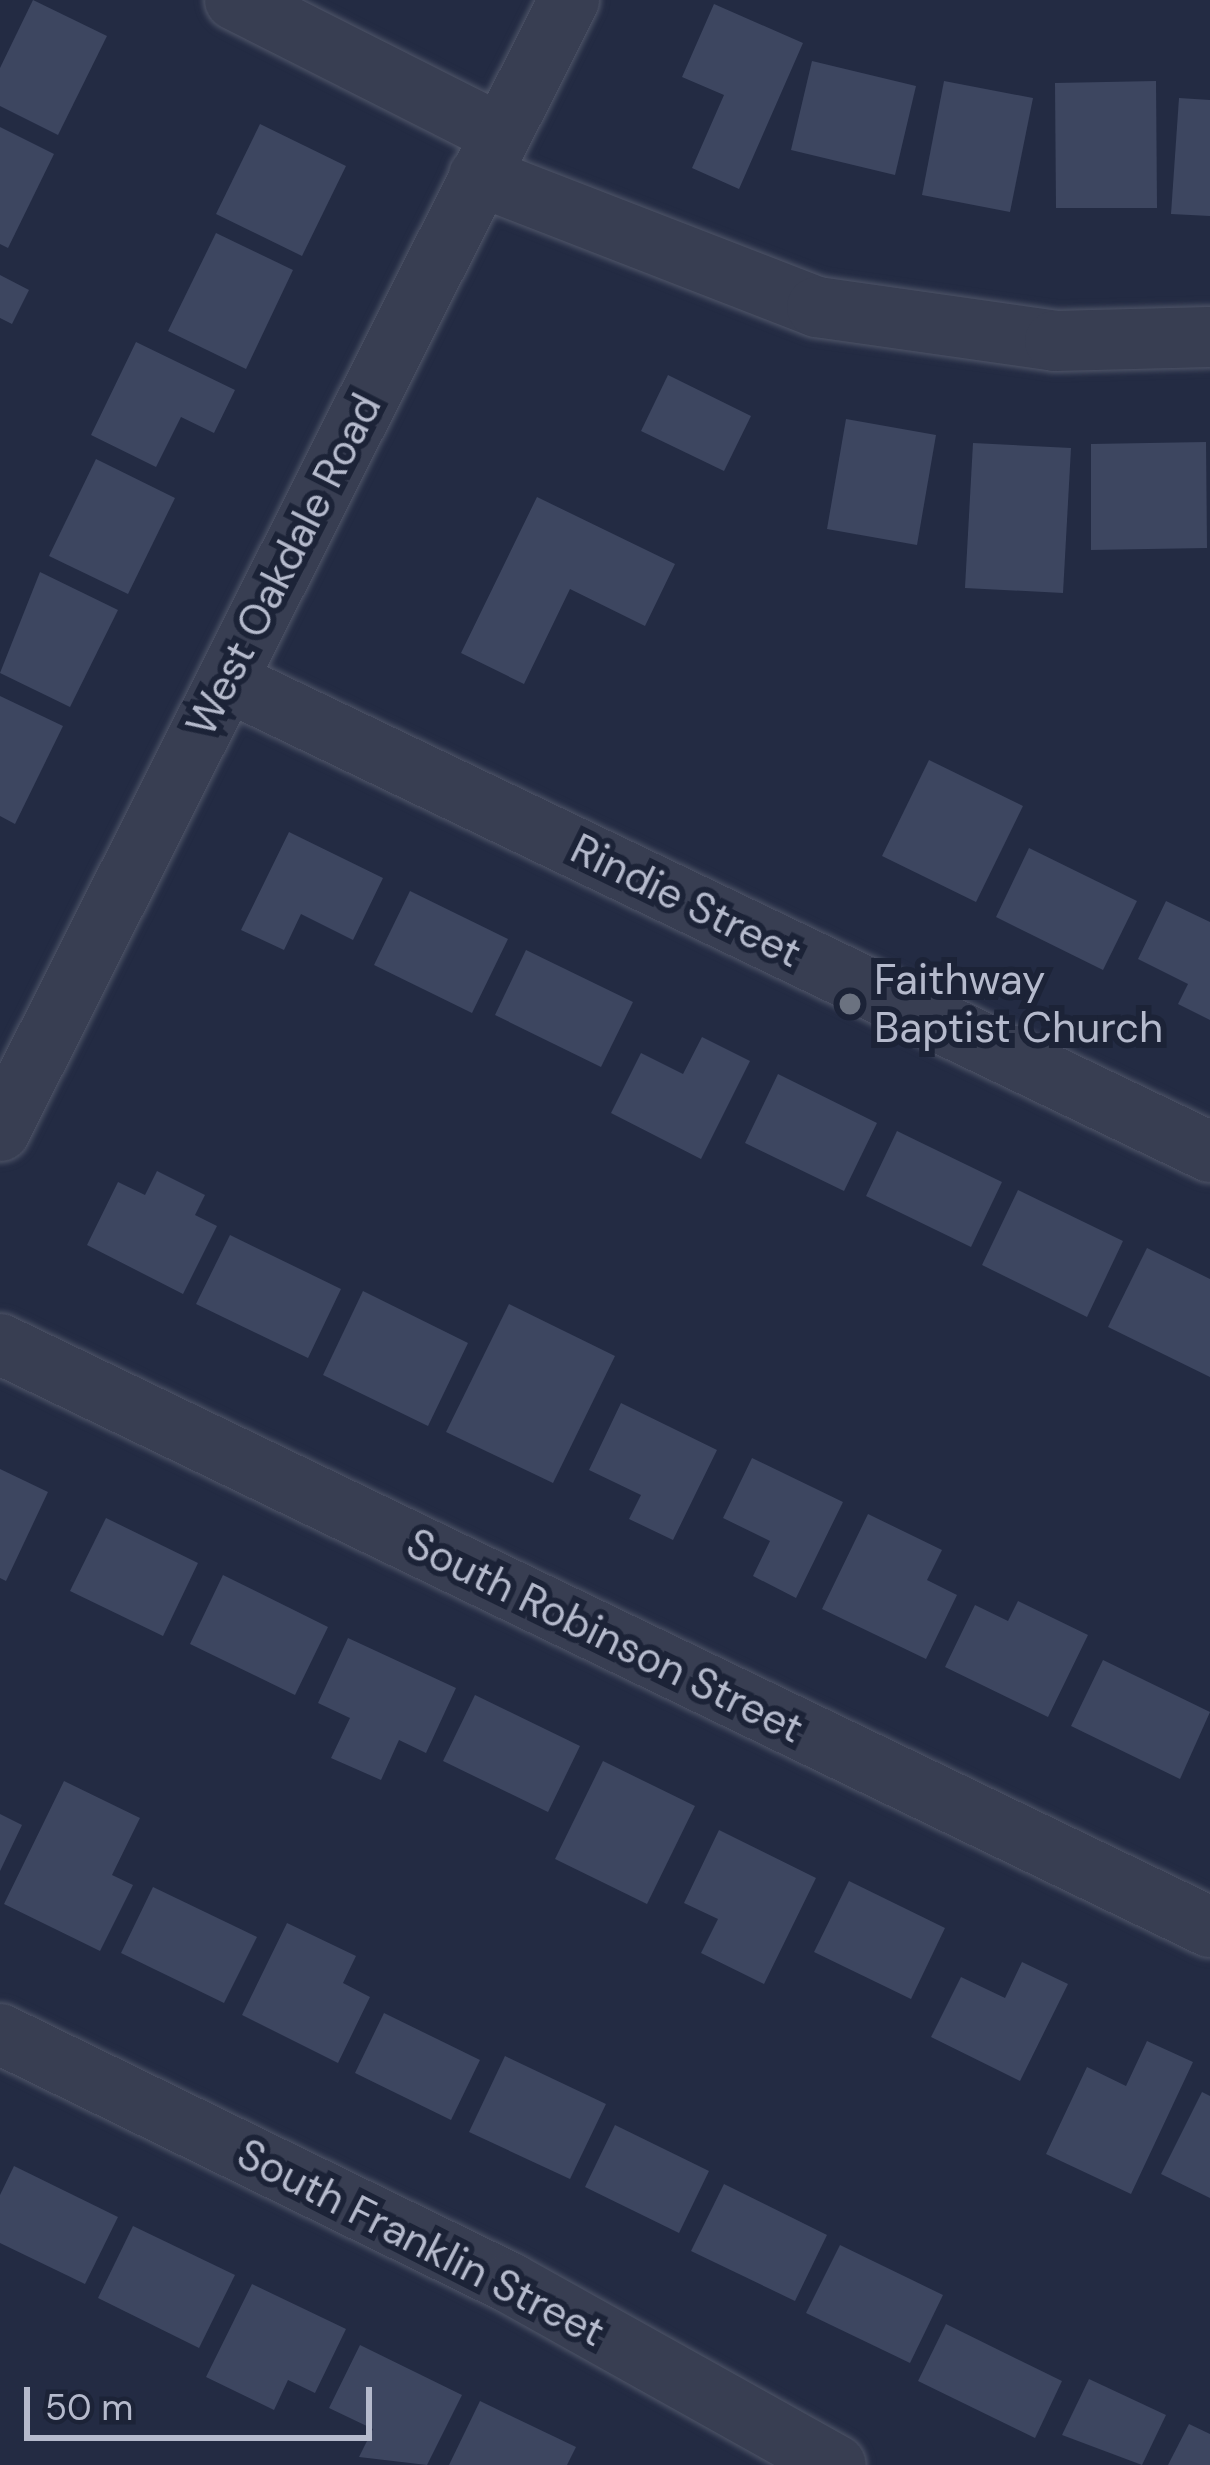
<!DOCTYPE html>
<html>
<head>
<meta charset="utf-8">
<style>
  body { margin:0 }
  #map { position:relative; width:1210px; height:2465px; overflow:hidden; background:#232b43; font-family:"DM Sans",sans-serif }
  div>[style] { position:absolute }
  .building>* { inset:0; background:#3d4660 }
  .roads { filter:drop-shadow(0 0 3px #505669) drop-shadow(0 0 3px #505669) }
  .minor>* { height:60px; margin:-30px; padding:0 30px; transform-origin:30px; border-radius:30px; background:#383e52 }
  .dots>* { width:33px; height:33px; translate:-50% -50%; box-sizing:border-box; border:6px solid #1c2337; border-radius:50% }
  span { translate:-50% -50%; white-space:nowrap; text-align:center; line-height:1.15; -webkit-text-stroke:12px #1c2337; paint-order:stroke }
  .street-label { font-size:42px; color:#b5bacc }
  .poi-label { font-size:42px; color:#b5bacc }
  .left { translate:0 -50%; text-align:left }
  .scale { position:absolute; left:24px; top:2387px; width:348px; height:54px; box-sizing:border-box; border:6px solid #b5bacc; border-top:0; padding-left:15px; font-size:36px; line-height:42px; white-space:nowrap; color:#b5bacc; -webkit-text-stroke:9px #1c2337; paint-order:stroke }
</style>
</head>
<body>
<div id="map">
  <div class="building">
    <i style="clip-path:polygon(33px 0,107px 36px,58px 135px,0 106px,0 68px)"></i>
    <i style="clip-path:polygon(714px 4px,803px 43px,739px 189px,692px 168px,724px 95px,682px 77px)"></i>
    <i style="clip-path:polygon(812px 61px,916px 86px,895px 175px,791px 150px)"></i>
    <i style="clip-path:polygon(944px 81px,1033px 98px,1010px 212px,922px 195px)"></i>
    <i style="clip-path:polygon(1156px 81px,1157px 208px,1056px 208px,1055px 83px)"></i>
    <i style="clip-path:polygon(1179px 98px,1210px 100px,1210px 216px,1171px 214px)"></i>
    <i style="clip-path:polygon(260px 124px,346px 166px,302px 256px,216px 214px)"></i>
    <i style="clip-path:polygon(0 127px,54px 154px,8px 248px,0 244px)"></i>
    <i style="clip-path:polygon(216px 233px,293px 270px,246px 369px,168px 331px)"></i>
    <i style="clip-path:polygon(0 275px,29px 290px,12px 324px,0 318px)"></i>
    <i style="clip-path:polygon(136px 342px,235px 390px,214px 433px,181px 417px,156px 467px,91px 435px)"></i>
    <i style="clip-path:polygon(668px 375px,751px 416px,724px 471px,641px 431px)"></i>
    <i style="clip-path:polygon(846px 419px,936px 435px,917px 545px,827px 529px)"></i>
    <i style="clip-path:polygon(1206px 442px,1207px 548px,1091px 550px,1091px 444px)"></i>
    <i style="clip-path:polygon(973px 443px,1071px 448px,1063px 593px,965px 588px)"></i>
    <i style="clip-path:polygon(96px 459px,175px 498px,128px 594px,49px 556px)"></i>
    <i style="clip-path:polygon(537px 497px,675px 564px,645px 626px,570px 589px,524px 684px,461px 653px)"></i>
    <i style="clip-path:polygon(40px 572px,118px 610px,70px 707px,0 673px)"></i>
    <i style="clip-path:polygon(0 696px,63px 726px,15px 824px,0 816px)"></i>
    <i style="clip-path:polygon(929px 760px,1023px 806px,976px 902px,882px 856px)"></i>
    <i style="clip-path:polygon(289px 832px,383px 878px,353px 940px,301px 914px,284px 950px,241px 930px)"></i>
    <i style="clip-path:polygon(1029px 848px,1137px 901px,1103px 970px,996px 917px)"></i>
    <i style="clip-path:polygon(410px 891px,508px 939px,472px 1013px,374px 965px)"></i>
    <i style="clip-path:polygon(1166px 901px,1210px 922px,1210px 1020px,1178px 1004px,1188px 984px,1138px 959px)"></i>
    <i style="clip-path:polygon(526px 950px,633px 1002px,601px 1067px,495px 1015px)"></i>
    <i style="clip-path:polygon(702px 1037px,750px 1061px,701px 1159px,611px 1113px,641px 1053px,683px 1074px)"></i>
    <i style="clip-path:polygon(778px 1074px,877px 1123px,844px 1191px,745px 1143px)"></i>
    <i style="clip-path:polygon(897px 1131px,1002px 1182px,971px 1247px,866px 1196px)"></i>
    <i style="clip-path:polygon(157px 1171px,205px 1195px,195px 1215px,217px 1226px,183px 1294px,87px 1245px,118px 1182px,145px 1195px)"></i>
    <i style="clip-path:polygon(1018px 1190px,1123px 1241px,1087px 1317px,982px 1265px)"></i>
    <i style="clip-path:polygon(230px 1235px,341px 1289px,308px 1358px,196px 1304px)"></i>
    <i style="clip-path:polygon(1147px 1248px,1210px 1279px,1210px 1377px,1108px 1327px)"></i>
    <i style="clip-path:polygon(363px 1291px,468px 1343px,428px 1426px,323px 1375px)"></i>
    <i style="clip-path:polygon(509px 1304px,615px 1356px,553px 1483px,446px 1432px)"></i>
    <i style="clip-path:polygon(621px 1403px,717px 1450px,673px 1540px,629px 1519px,641px 1495px,589px 1470px)"></i>
    <i style="clip-path:polygon(752px 1458px,843px 1502px,796px 1598px,753px 1576px,770px 1541px,723px 1518px)"></i>
    <i style="clip-path:polygon(0 1469px,48px 1492px,6px 1581px,0 1578px)"></i>
    <i style="clip-path:polygon(868px 1514px,942px 1550px,927px 1580px,957px 1595px,926px 1659px,822px 1609px)"></i>
    <i style="clip-path:polygon(106px 1518px,198px 1563px,163px 1636px,70px 1591px)"></i>
    <i style="clip-path:polygon(223px 1575px,328px 1627px,295px 1695px,190px 1644px)"></i>
    <i style="clip-path:polygon(1018px 1601px,1088px 1635px,1048px 1717px,945px 1667px,975px 1605px,1008px 1621px)"></i>
    <i style="clip-path:polygon(348px 1638px,456px 1688px,426px 1753px,399px 1740px,381px 1780px,331px 1758px,350px 1718px,318px 1703px)"></i>
    <i style="clip-path:polygon(1103px 1660px,1210px 1712px,1180px 1779px,1071px 1726px)"></i>
    <i style="clip-path:polygon(475px 1695px,580px 1746px,548px 1812px,443px 1761px)"></i>
    <i style="clip-path:polygon(603px 1761px,695px 1806px,647px 1904px,555px 1859px)"></i>
    <i style="clip-path:polygon(64px 1781px,140px 1818px,112px 1875px,133px 1885px,100px 1951px,4px 1904px)"></i>
    <i style="clip-path:polygon(0 1814px,22px 1825px,0 1871px)"></i>
    <i style="clip-path:polygon(719px 1830px,816px 1878px,764px 1984px,701px 1953px,718px 1919px,684px 1903px)"></i>
    <i style="clip-path:polygon(849px 1881px,945px 1928px,911px 1999px,814px 1952px)"></i>
    <i style="clip-path:polygon(153px 1887px,257px 1937px,224px 2003px,121px 1953px)"></i>
    <i style="clip-path:polygon(287px 1923px,356px 1956px,343px 1983px,370px 1997px,338px 2063px,242px 2015px)"></i>
    <i style="clip-path:polygon(1022px 1962px,1068px 1984px,1020px 2081px,931px 2037px,961px 1977px,1005px 1998px)"></i>
    <i style="clip-path:polygon(384px 2013px,480px 2060px,451px 2120px,355px 2073px)"></i>
    <i style="clip-path:polygon(1147px 2041px,1193px 2062px,1131px 2194px,1046px 2154px,1087px 2067px,1126px 2086px)"></i>
    <i style="clip-path:polygon(505px 2056px,606px 2104px,570px 2179px,469px 2132px)"></i>
    <i style="clip-path:polygon(1202px 2092px,1210px 2096px,1210px 2198px,1161px 2174px)"></i>
    <i style="clip-path:polygon(615px 2125px,709px 2171px,679px 2233px,585px 2187px)"></i>
    <i style="clip-path:polygon(14px 2166px,118px 2217px,85px 2284px,0 2243px,0 2195px)"></i>
    <i style="clip-path:polygon(724px 2184px,827px 2235px,795px 2301px,691px 2251px)"></i>
    <i style="clip-path:polygon(133px 2226px,235px 2275px,199px 2348px,98px 2298px)"></i>
    <i style="clip-path:polygon(840px 2245px,943px 2295px,910px 2363px,806px 2313px)"></i>
    <i style="clip-path:polygon(252px 2284px,346px 2329px,315px 2393px,288px 2380px,274px 2410px,206px 2377px)"></i>
    <i style="clip-path:polygon(946px 2324px,1062px 2381px,1035px 2438px,918px 2381px)"></i>
    <i style="clip-path:polygon(360px 2345px,462px 2395px,427px 2465px,359px 2457px,373px 2429px,329px 2408px)"></i>
    <i style="clip-path:polygon(1089px 2379px,1166px 2415px,1142px 2465px,1062px 2435px)"></i>
    <i style="clip-path:polygon(480px 2401px,576px 2447px,567px 2465px,449px 2465px)"></i>
    <i style="clip-path:polygon(1189px 2424px,1210px 2434px,1210px 2465px,1168px 2465px)"></i>
  </div>
  <div class="roads">
    <div class="minor">
      <i style="left:235px;top:0;width:297px;rotate:26.8deg"></i>
      <i style="left:479px;top:176px;width:362px;rotate:21.2deg"></i>
      <i style="left:817px;top:307px;width:240px;rotate:8.1deg"></i>
      <i style="left:1055px;top:341px;width:155px;rotate:-1.5deg"></i>
      <i style="left:227px;top:681px;width:1090px;rotate:25.6deg"></i>
      <i style="left:0;top:1131px;width:1266px;rotate:-63.29deg"></i>
      <i style="left:0;top:1344px;width:1343px;rotate:25.73deg"></i>
      <i style="left:0;top:2034px;width:568px;rotate:26.02deg"></i>
      <i style="left:510px;top:2283px;width:373px;rotate:29.2deg"></i>
    </div>
  </div>
  <div class="dots">
    <i style="left:850px;top:1004px;background:#6b7280"></i>
  </div>
  <div class="street-label">
    <span style="left:284px;top:565px;rotate:-63deg">West Oakdale Road</span>
    <span style="left:686px;top:901px;rotate:26deg">Rindie Street</span>
    <span style="left:605px;top:1636px;rotate:26deg">South Robinson Street</span>
    <span style="left:421px;top:2243px;rotate:27deg">South Franklin Street</span>
  </div>
  <div class="poi-label">
    <span class="left" style="left:874px;top:1004px">Faithway<br>Baptist Church</span>
  </div>
  <div class="scale">50 m</div>
</div>
</body>
</html>
